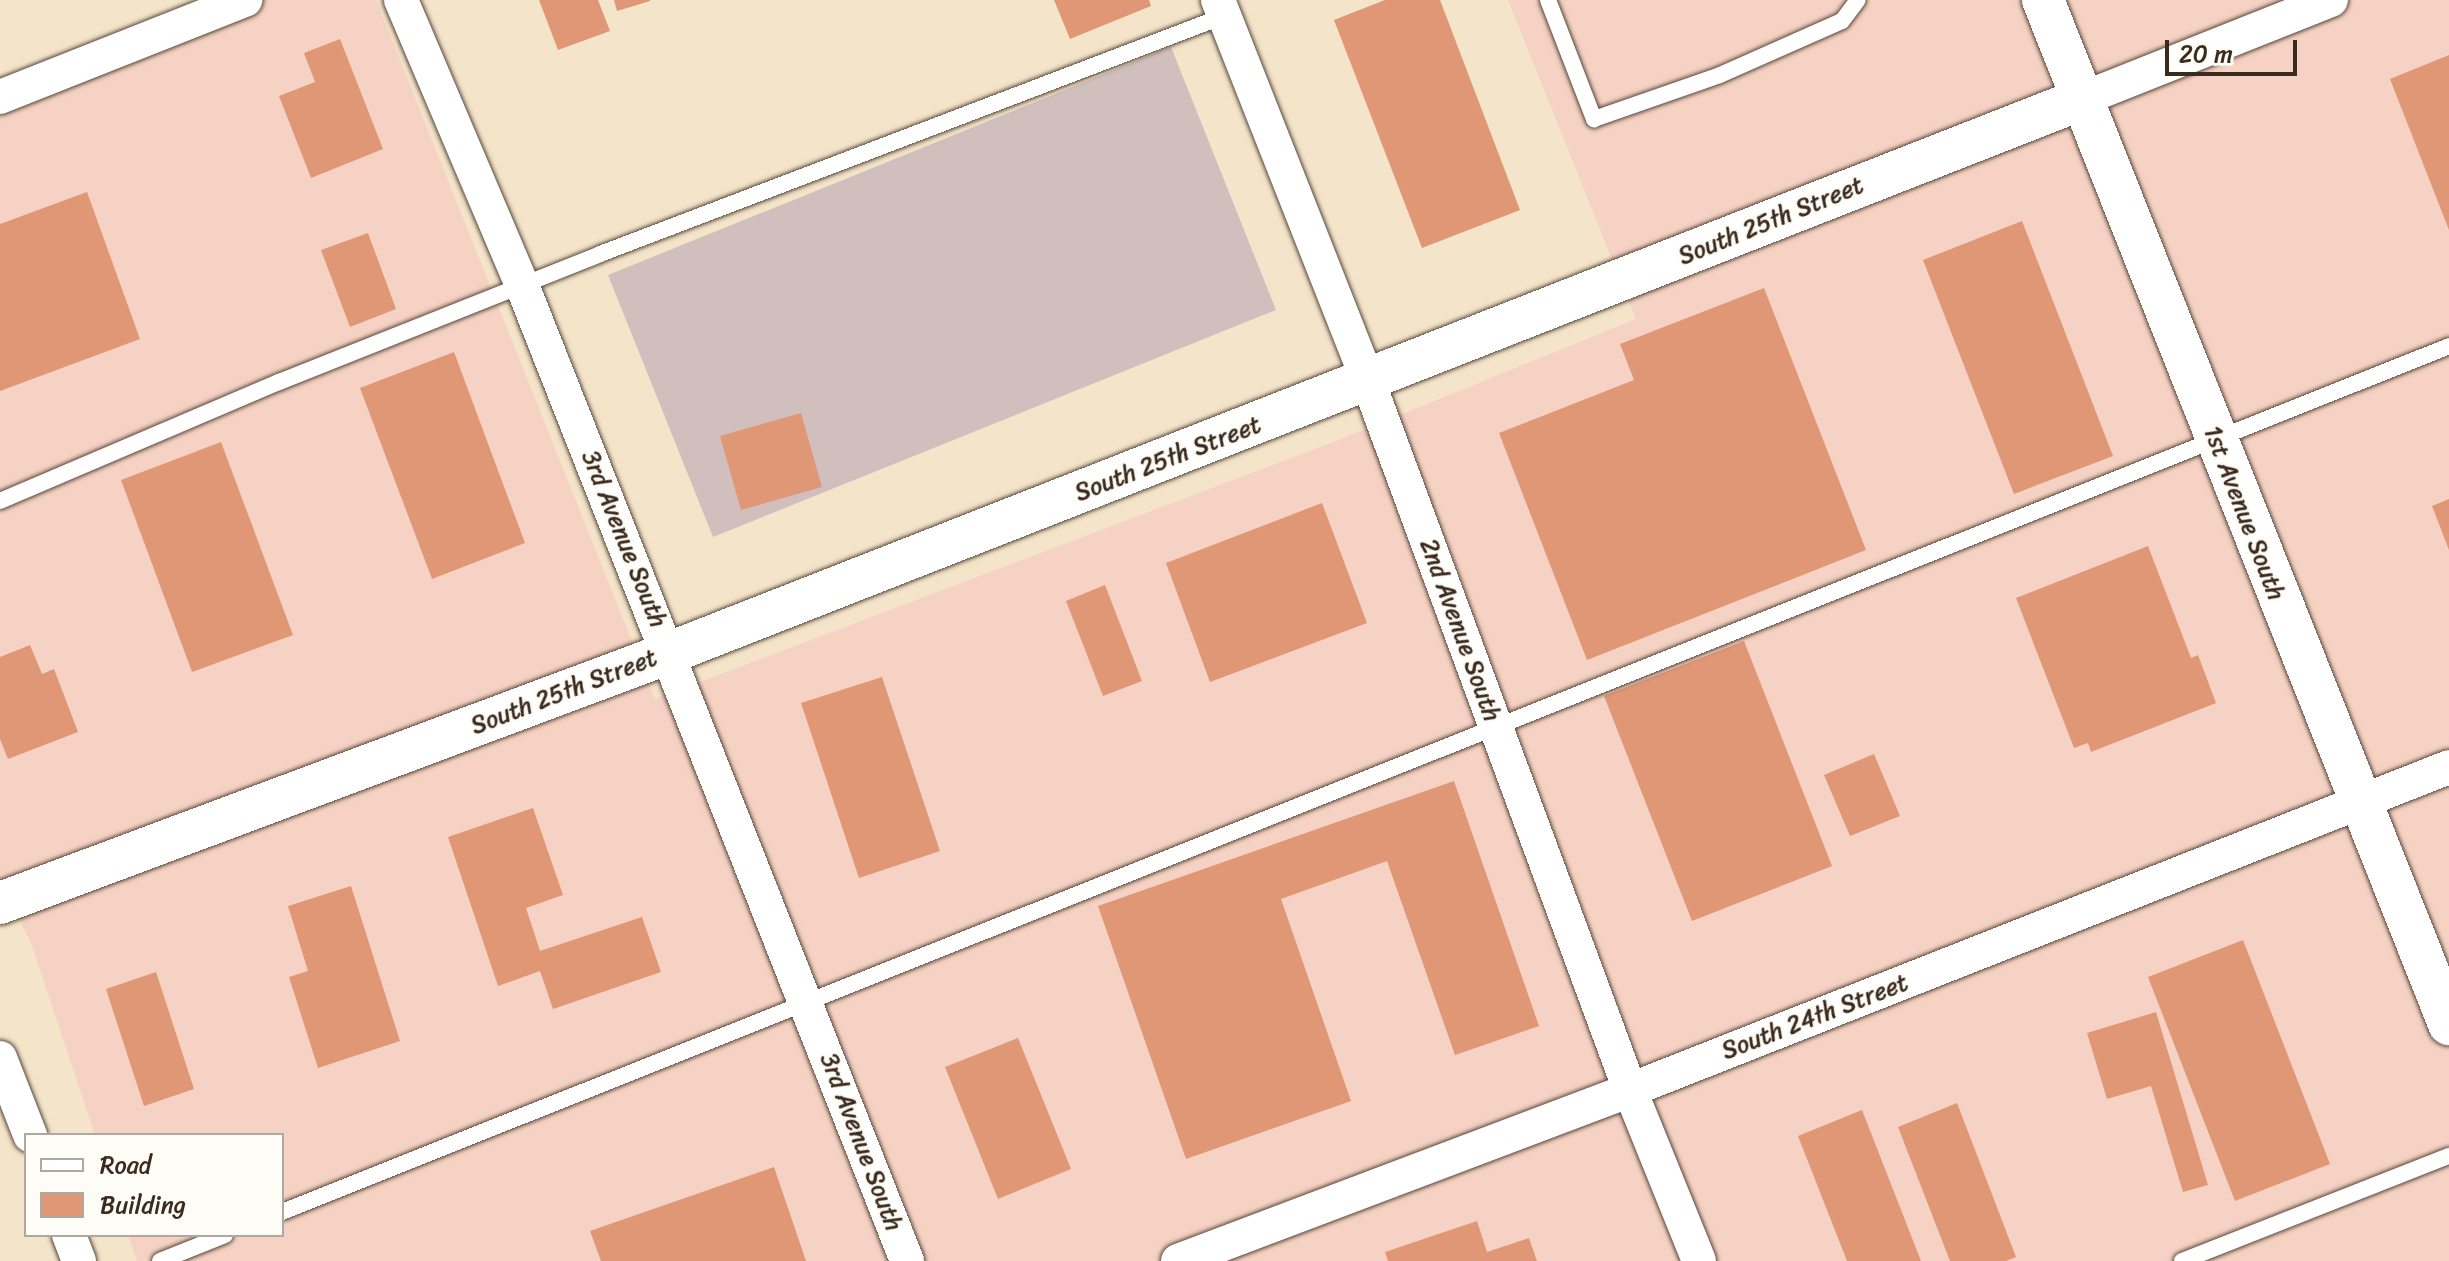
<!DOCTYPE html>
<html>
<head>
<meta charset="utf-8">
<style>
  body { margin:0 }
  #map { position:relative; width:2449px; height:1261px; overflow:hidden; background:#f4e4ca; font-family:Sriracha,sans-serif }
  div>[style] { position:absolute }
  .built>* { inset:0; background:#f6d2c4 }
  .industrial>* { inset:0; background:#d1bfbe }
  .building>* { inset:0; background:#e09775 }
  .roads { filter:drop-shadow(0 0 2px #574638) drop-shadow(0 0 2px #574638) }
  .service>* { height:16px; margin:-8px; padding:0 8px; transform-origin:8px; border-radius:8px; background:#fff }
  .minor>* { height:34px; margin:-17px; padding:0 17px; transform-origin:17px; border-radius:17px; background:#fff }
  .tertiary>* { height:42px; margin:-21px; padding:0 21px; transform-origin:21px; border-radius:21px; background:#fff }
  span { translate:-50% -50%; white-space:nowrap; text-align:center; line-height:1.15; -webkit-text-stroke:6px #fdfcf7; paint-order:stroke }
  .street-label { font-size:24px; color:#3b2a1e }
  .legend { position:absolute; left:24px; top:1133px; width:260px; height:104px; box-sizing:border-box; background:#fdfcf7; border:2px solid #afa8a0; margin:0; padding:10px 14px; list-style:none; font-size:24px; color:#3b2a1e }
  .legend li { display:flex; align-items:center; gap:16px; height:40px }
  .legend b { width:40px; border:2px solid #afa8a0 }
  .scale { position:absolute; left:2165px; top:40px; width:132px; height:36px; box-sizing:border-box; border:4px solid #3b2a1e; border-top:0; padding-left:10px; font-size:24px; line-height:28px; white-space:nowrap; color:#3b2a1e; -webkit-text-stroke:6px #fdfcf7; paint-order:stroke }
</style>
</head>
<body>
<div id="map">
  <div class="built">
    <i style="clip-path:polygon(245px 0,376px 0,655px 699px,1336px 441px,1636px 319px,1508px 0,2449px 0,2449px 1261px,137px 1261px,128px 1235px,282px 1235px,282px 1135px,95px 1135px,31px 943px,0 883px,0 97px)"></i>
  </div>
  <div class="industrial">
    <i style="clip-path:polygon(1171px 47px,1276px 310px,713px 537px,608px 275px)"></i>
  </div>
  <div class="building">
    <i style="clip-path:polygon(539px 0,598px 0,610px 31px,558px 50px)"></i>
    <i style="clip-path:polygon(614px 0,650px 0,650px 1px,617px 11px)"></i>
    <i style="clip-path:polygon(1054px 0,1149px 0,1151px 6px,1070px 39px)"></i>
    <i style="clip-path:polygon(1385px 0,1440px 0,1520px 210px,1422px 248px,1334px 20px)"></i>
    <i style="clip-path:polygon(340px 39px,383px 149px,311px 178px,279px 96px,315px 82px,304px 53px)"></i>
    <i style="clip-path:polygon(2449px 55px,2449px 230px,2390px 79px)"></i>
    <i style="clip-path:polygon(87px 192px,140px 339px,0 391px,0 224px)"></i>
    <i style="clip-path:polygon(2022px 221px,2113px 456px,2014px 494px,1923px 260px)"></i>
    <i style="clip-path:polygon(368px 233px,396px 309px,350px 327px,321px 250px)"></i>
    <i style="clip-path:polygon(1764px 288px,1866px 550px,1587px 660px,1499px 433px,1634px 380px,1620px 344px)"></i>
    <i style="clip-path:polygon(454px 352px,525px 543px,432px 579px,360px 388px)"></i>
    <i style="clip-path:polygon(801px 413px,822px 487px,741px 510px,720px 436px)"></i>
    <i style="clip-path:polygon(221px 442px,293px 635px,192px 672px,121px 480px)"></i>
    <i style="clip-path:polygon(2449px 499px,2449px 550px,2432px 506px)"></i>
    <i style="clip-path:polygon(1322px 503px,1367px 623px,1210px 682px,1166px 563px)"></i>
    <i style="clip-path:polygon(2148px 546px,2191px 658px,2198px 655px,2216px 703px,2091px 752px,2088px 743px,2074px 748px,2016px 598px)"></i>
    <i style="clip-path:polygon(1105px 585px,1142px 681px,1103px 696px,1066px 601px)"></i>
    <i style="clip-path:polygon(1744px 641px,1832px 866px,1692px 921px,1604px 696px)"></i>
    <i style="clip-path:polygon(30px 645px,42px 674px,54px 669px,78px 732px,8px 759px,0 739px,0 657px)"></i>
    <i style="clip-path:polygon(882px 677px,940px 851px,859px 878px,801px 703px)"></i>
    <i style="clip-path:polygon(1874px 754px,1900px 816px,1850px 836px,1824px 775px)"></i>
    <i style="clip-path:polygon(1454px 781px,1539px 1026px,1455px 1055px,1387px 861px,1281px 899px,1351px 1101px,1186px 1159px,1098px 906px)"></i>
    <i style="clip-path:polygon(533px 808px,563px 895px,526px 908px,540px 951px,642px 917px,661px 972px,553px 1009px,540px 971px,498px 986px,448px 837px)"></i>
    <i style="clip-path:polygon(351px 886px,400px 1041px,318px 1068px,289px 977px,308px 971px,288px 906px)"></i>
    <i style="clip-path:polygon(2243px 940px,2330px 1164px,2235px 1201px,2148px 977px)"></i>
    <i style="clip-path:polygon(156px 972px,194px 1089px,144px 1106px,106px 989px)"></i>
    <i style="clip-path:polygon(2156px 1012px,2208px 1185px,2183px 1192px,2151px 1086px,2107px 1099px,2087px 1033px)"></i>
    <i style="clip-path:polygon(1018px 1038px,1071px 1169px,998px 1199px,945px 1067px)"></i>
    <i style="clip-path:polygon(1957px 1103px,2016px 1257px,2006px 1261px,1950px 1261px,1898px 1127px)"></i>
    <i style="clip-path:polygon(1862px 1110px,1921px 1261px,1847px 1261px,1798px 1136px)"></i>
    <i style="clip-path:polygon(774px 1167px,806px 1261px,601px 1261px,590px 1231px)"></i>
    <i style="clip-path:polygon(1477px 1221px,1487px 1252px,1529px 1238px,1537px 1261px,1388px 1261px,1385px 1252px)"></i>
  </div>
  <div class="roads">
    <div class="service">
      <i style="left:1548px;top:0;width:128px;rotate:68.9deg"></i>
      <i style="left:1594px;top:119px;width:133px;rotate:-19.2deg"></i>
      <i style="left:1720px;top:75px;width:133px;rotate:-23.9deg"></i>
      <i style="left:1842px;top:21px;width:26px;rotate:-53deg"></i>
      <i style="left:0;top:501px;width:303px;rotate:-23.1deg"></i>
      <i style="left:279px;top:382px;width:346px;rotate:-21.7deg"></i>
      <i style="left:600px;top:254px;width:668px;rotate:-20.88deg"></i>
      <i style="left:282px;top:1212px;width:2334px;rotate:-21.78deg"></i>
      <i style="left:160px;top:1261px;width:70px;rotate:-21.8deg"></i>
      <i style="left:2182px;top:1261px;width:287px;rotate:-21.5deg"></i>
    </div>
    <div class="minor">
      <i style="left:401px;top:0;width:310px;rotate:67deg"></i>
      <i style="left:522px;top:285px;width:1049px;rotate:68.47deg"></i>
      <i style="left:1218px;top:0;width:409px;rotate:68.5deg"></i>
      <i style="left:1368px;top:381px;width:756px;rotate:69.72deg"></i>
      <i style="left:1630px;top:1090px;width:184px;rotate:68deg"></i>
      <i style="left:0;top:97px;width:264px;rotate:-21.6deg"></i>
      <i style="left:2082px;top:99px;width:268px;rotate:-21.7deg"></i>
      <i style="left:0;top:1058px;width:83px;rotate:68.7deg"></i>
      <i style="left:69px;top:1235px;width:28px;rotate:69deg"></i>
      <i style="left:1178px;top:1261px;width:483px;rotate:-20.7deg"></i>
      <i style="left:1630px;top:1090px;width:880px;rotate:-21.52deg"></i>
    </div>
    <div class="tertiary">
      <i style="left:2043px;top:0;width:1102px;rotate:68.37deg"></i>
      <i style="left:0;top:903px;width:714px;rotate:-20.49deg"></i>
      <i style="left:669px;top:653px;width:1518px;rotate:-21.41deg"></i>
    </div>
  </div>
  <div class="street-label">
    <span style="left:1771px;top:221px;rotate:-22deg">South 25th Street</span>
    <span style="left:1168px;top:459px;rotate:-21deg">South 25th Street</span>
    <span style="left:2244px;top:513px;rotate:69deg">1st Avenue South</span>
    <span style="left:624px;top:539px;rotate:68deg">3rd Avenue South</span>
    <span style="left:1460px;top:630px;rotate:70deg">2nd Avenue South</span>
    <span style="left:564px;top:692px;rotate:-21deg">South 25th Street</span>
    <span style="left:1815px;top:1017px;rotate:-21deg">South 24th Street</span>
    <span style="left:861px;top:1142px;rotate:69deg">3rd Avenue South</span>
  </div>
  <ul class="legend">
  <li><b style="height:10px;background:#fff"></b>Road</li>
  <li><b style="height:22px;background:#e09775"></b>Building</li>
  </ul>
  <div class="scale">20 m</div>
</div>
</body>
</html>
